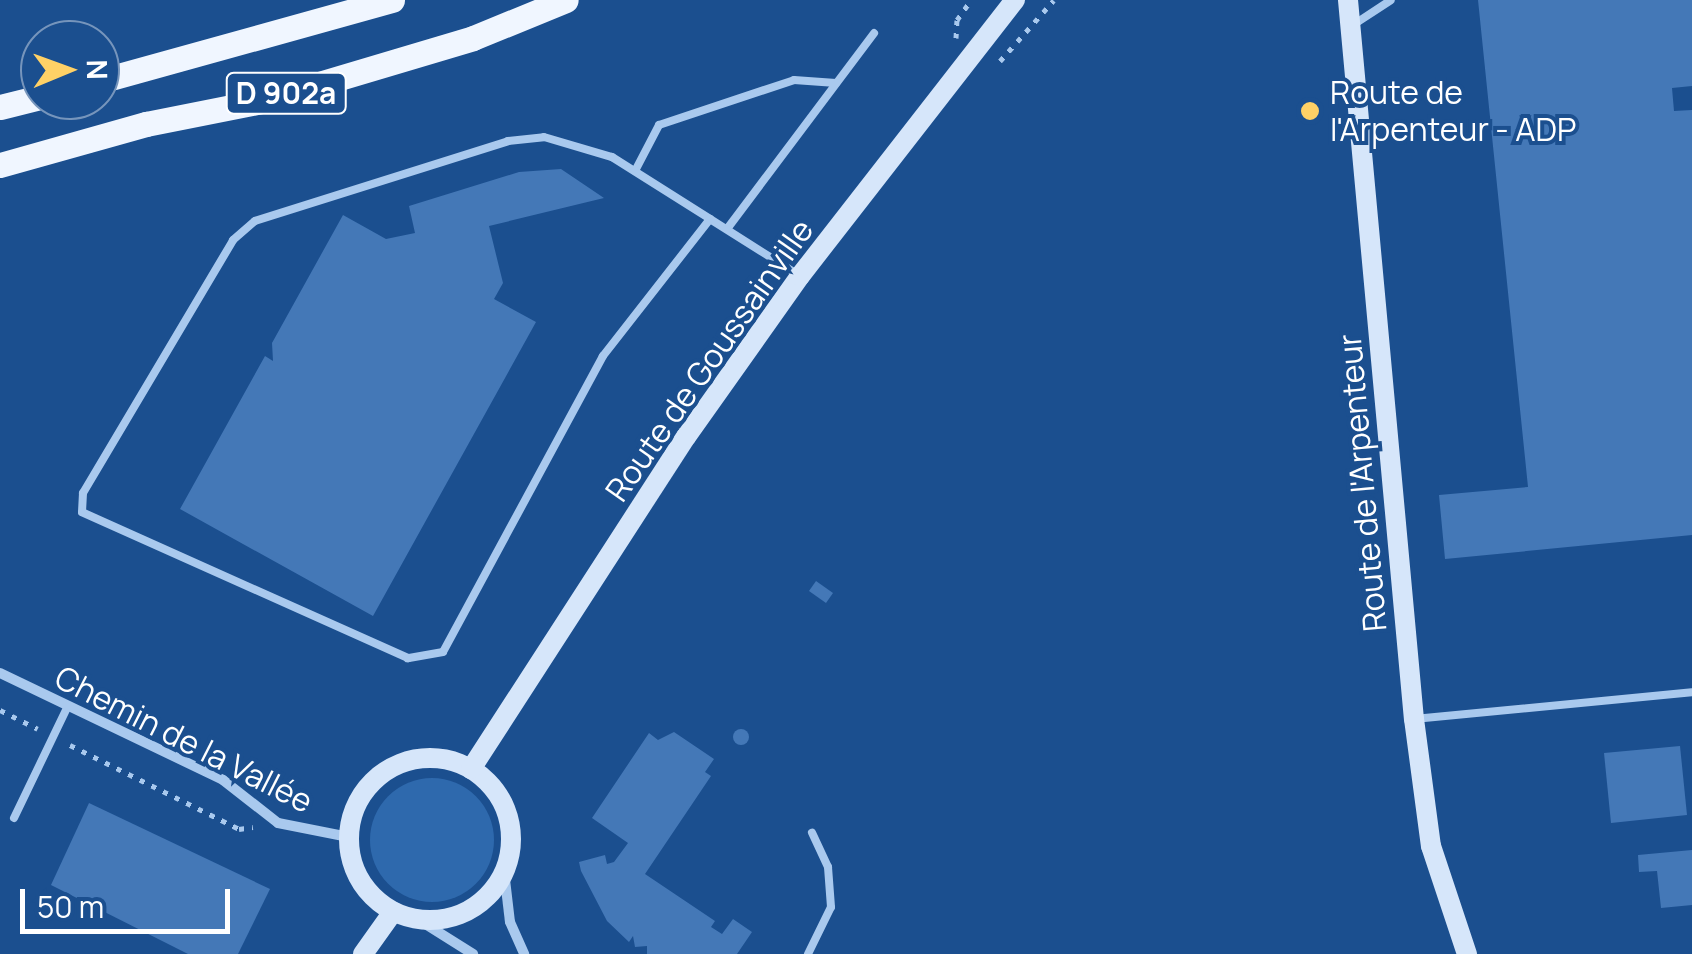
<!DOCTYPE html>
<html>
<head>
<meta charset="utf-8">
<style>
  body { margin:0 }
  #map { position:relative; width:1692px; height:954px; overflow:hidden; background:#1b4f8f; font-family:Manrope,sans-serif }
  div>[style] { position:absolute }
  .green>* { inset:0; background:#2e69ad }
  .round { border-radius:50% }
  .building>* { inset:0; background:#4478b7 }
  .path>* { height:5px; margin-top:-2.5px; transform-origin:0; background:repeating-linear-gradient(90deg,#a9c9ee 0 5px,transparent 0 13px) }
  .lane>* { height:8px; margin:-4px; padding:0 4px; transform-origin:4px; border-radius:4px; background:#a9c9ee }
  .street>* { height:10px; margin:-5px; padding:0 5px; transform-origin:5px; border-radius:5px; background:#a9c9ee }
  .secondary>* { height:20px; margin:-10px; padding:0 10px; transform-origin:10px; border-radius:10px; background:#d6e6fa }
  .secondary>.ring { margin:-10px; padding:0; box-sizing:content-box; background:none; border:20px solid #d6e6fa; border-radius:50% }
  .primary>* { height:25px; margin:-12.5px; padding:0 12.5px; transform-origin:12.5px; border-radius:12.5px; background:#f0f6ff }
  .dots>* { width:28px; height:28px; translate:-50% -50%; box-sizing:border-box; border:5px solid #1b4f8f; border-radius:50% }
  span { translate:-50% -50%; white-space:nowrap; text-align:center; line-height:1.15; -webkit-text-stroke:8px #1b4f8f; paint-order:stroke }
  .shield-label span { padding:2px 8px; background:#1b4f8f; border:2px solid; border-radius:8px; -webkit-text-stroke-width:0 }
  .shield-label { font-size:30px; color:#fff; font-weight:700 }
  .poi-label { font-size:32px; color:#fff }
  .left { translate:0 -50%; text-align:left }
  .street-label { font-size:32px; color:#fff }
  .north { position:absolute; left:20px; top:20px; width:100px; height:100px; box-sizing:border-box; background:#1b4f8f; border:2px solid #7695bc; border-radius:50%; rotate:89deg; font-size:28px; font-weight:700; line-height:40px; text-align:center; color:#fff }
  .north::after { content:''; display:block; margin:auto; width:35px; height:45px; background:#ffd166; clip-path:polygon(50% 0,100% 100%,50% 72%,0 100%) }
  .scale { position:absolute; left:20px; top:889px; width:210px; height:45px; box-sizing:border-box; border:5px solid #fff; border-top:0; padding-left:12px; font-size:30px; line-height:35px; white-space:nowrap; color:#fff; -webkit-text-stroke:8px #1b4f8f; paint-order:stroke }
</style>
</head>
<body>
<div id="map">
  <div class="green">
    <i class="round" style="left:370px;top:778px;width:124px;height:124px"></i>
  </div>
  <div class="building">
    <i style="clip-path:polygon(1478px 0,1692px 0,1692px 86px,1672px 88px,1674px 111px,1692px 110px,1692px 535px,1445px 559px,1439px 495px,1528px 487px)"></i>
    <i style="clip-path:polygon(561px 169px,604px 198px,489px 226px,503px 283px,494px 299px,536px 322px,373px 616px,180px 509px,265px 356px,273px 361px,272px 343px,343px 215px,386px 239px,415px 233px,409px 206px,519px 172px)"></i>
    <i style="clip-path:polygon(816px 581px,833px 593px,826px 603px,809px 591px)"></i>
    <i class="round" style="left:733px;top:729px;width:16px;height:16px"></i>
    <i style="clip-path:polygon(674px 732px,714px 759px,705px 772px,711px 776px,645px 874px,715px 921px,711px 927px,722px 934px,733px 919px,752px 932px,737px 954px,647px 954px,647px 946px,635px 947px,633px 936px,629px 942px,607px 921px,581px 871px,579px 862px,605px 855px,607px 864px,614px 862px,628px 843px,592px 818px,649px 733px,658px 740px)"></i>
    <i style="clip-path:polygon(1680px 746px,1687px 815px,1611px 823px,1604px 753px)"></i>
    <i style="clip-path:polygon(89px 803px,270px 889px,238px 954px,188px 954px,51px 885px)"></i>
    <i style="clip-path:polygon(1692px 850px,1692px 905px,1661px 908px,1657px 871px,1639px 872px,1638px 855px)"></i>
  </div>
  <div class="path">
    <i style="left:956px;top:38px;width:18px;rotate:-87deg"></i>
    <i style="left:957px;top:20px;width:24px;rotate:-55deg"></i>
    <i style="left:1000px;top:61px;width:81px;rotate:-48.5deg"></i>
    <i style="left:0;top:710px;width:42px;rotate:26.6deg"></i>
    <i style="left:70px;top:745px;width:189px;rotate:26.4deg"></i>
    <i style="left:239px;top:829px;width:14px;rotate:-8deg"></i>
  </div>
  <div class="lane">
    <i style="left:1353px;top:25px;width:45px;rotate:-33.3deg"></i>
    <i style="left:635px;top:171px;width:52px;rotate:-62.4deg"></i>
    <i style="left:659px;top:125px;width:142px;rotate:-18.4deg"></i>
    <i style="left:794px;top:80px;width:42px;rotate:4.1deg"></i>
    <i style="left:710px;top:219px;width:174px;rotate:128deg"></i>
    <i style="left:603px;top:356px;width:336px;rotate:118.4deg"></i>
    <i style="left:443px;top:652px;width:36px;rotate:170deg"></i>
    <i style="left:408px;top:658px;width:357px;rotate:-155.9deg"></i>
    <i style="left:82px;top:512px;width:19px;rotate:-87deg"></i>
    <i style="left:83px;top:493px;width:294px;rotate:-59.3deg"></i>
    <i style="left:233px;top:240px;width:29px;rotate:-41deg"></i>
    <i style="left:255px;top:221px;width:265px;rotate:-17.5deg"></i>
    <i style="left:508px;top:141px;width:36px;rotate:-6deg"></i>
    <i style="left:544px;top:137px;width:71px;rotate:16.4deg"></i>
    <i style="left:612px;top:157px;width:116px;rotate:32.3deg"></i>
    <i style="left:710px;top:219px;width:103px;rotate:32.3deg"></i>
    <i style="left:727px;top:229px;width:245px;rotate:-53.1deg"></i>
    <i style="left:1414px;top:719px;width:279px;rotate:-5.5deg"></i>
    <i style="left:14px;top:818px;width:124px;rotate:-64.3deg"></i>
    <i style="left:808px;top:954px;width:52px;rotate:-63.9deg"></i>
    <i style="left:831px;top:907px;width:40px;rotate:-94.3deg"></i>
    <i style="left:828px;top:867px;width:38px;rotate:-115deg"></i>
  </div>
  <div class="street">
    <i style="left:0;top:673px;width:247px;rotate:25.6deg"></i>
    <i style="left:223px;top:780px;width:70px;rotate:38deg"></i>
    <i style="left:278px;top:823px;width:72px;rotate:11.2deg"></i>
    <i style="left:504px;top:871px;width:51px;rotate:83.3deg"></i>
    <i style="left:510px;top:922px;width:35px;rotate:66deg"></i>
    <i style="left:419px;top:920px;width:64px;rotate:32.2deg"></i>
  </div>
  <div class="secondary">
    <i style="left:1348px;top:0;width:722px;rotate:84.76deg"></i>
    <i style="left:1414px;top:719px;width:128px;rotate:82.4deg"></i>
    <i style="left:1431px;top:846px;width:114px;rotate:71.6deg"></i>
    <i class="ring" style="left:349px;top:758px;width:142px;height:142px"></i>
    <i style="left:471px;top:769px;width:396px;rotate:-57.1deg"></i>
    <i style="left:686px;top:437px;width:197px;rotate:-54.7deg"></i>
    <i style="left:800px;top:276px;width:350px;rotate:-52.1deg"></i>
    <i style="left:363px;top:954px;width:52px;rotate:-54.5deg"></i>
  </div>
  <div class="primary">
    <i style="left:100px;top:81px;width:303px;rotate:-15.5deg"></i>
    <i style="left:0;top:107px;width:41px;rotate:-14deg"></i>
    <i style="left:0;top:165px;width:152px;rotate:-15.7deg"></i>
    <i style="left:146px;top:124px;width:118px;rotate:-11.2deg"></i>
    <i style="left:262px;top:101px;width:220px;rotate:-16.6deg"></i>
    <i style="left:473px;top:38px;width:100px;rotate:-22.2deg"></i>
  </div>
  <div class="dots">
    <i style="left:1310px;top:111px;background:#ffd166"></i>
  </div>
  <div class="shield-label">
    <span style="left:286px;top:93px">D 902a</span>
  </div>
  <div class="poi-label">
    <span class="left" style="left:1330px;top:111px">Route de<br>l'Arpenteur - ADP</span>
  </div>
  <div class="street-label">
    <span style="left:709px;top:360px;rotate:-55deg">Route de Goussainville</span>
    <span style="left:1362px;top:483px;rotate:-95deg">Route de l'Arpenteur</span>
    <span style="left:184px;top:739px;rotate:27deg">Chemin de la Vallée</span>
  </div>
  <div class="north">N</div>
  <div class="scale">50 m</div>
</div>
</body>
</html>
